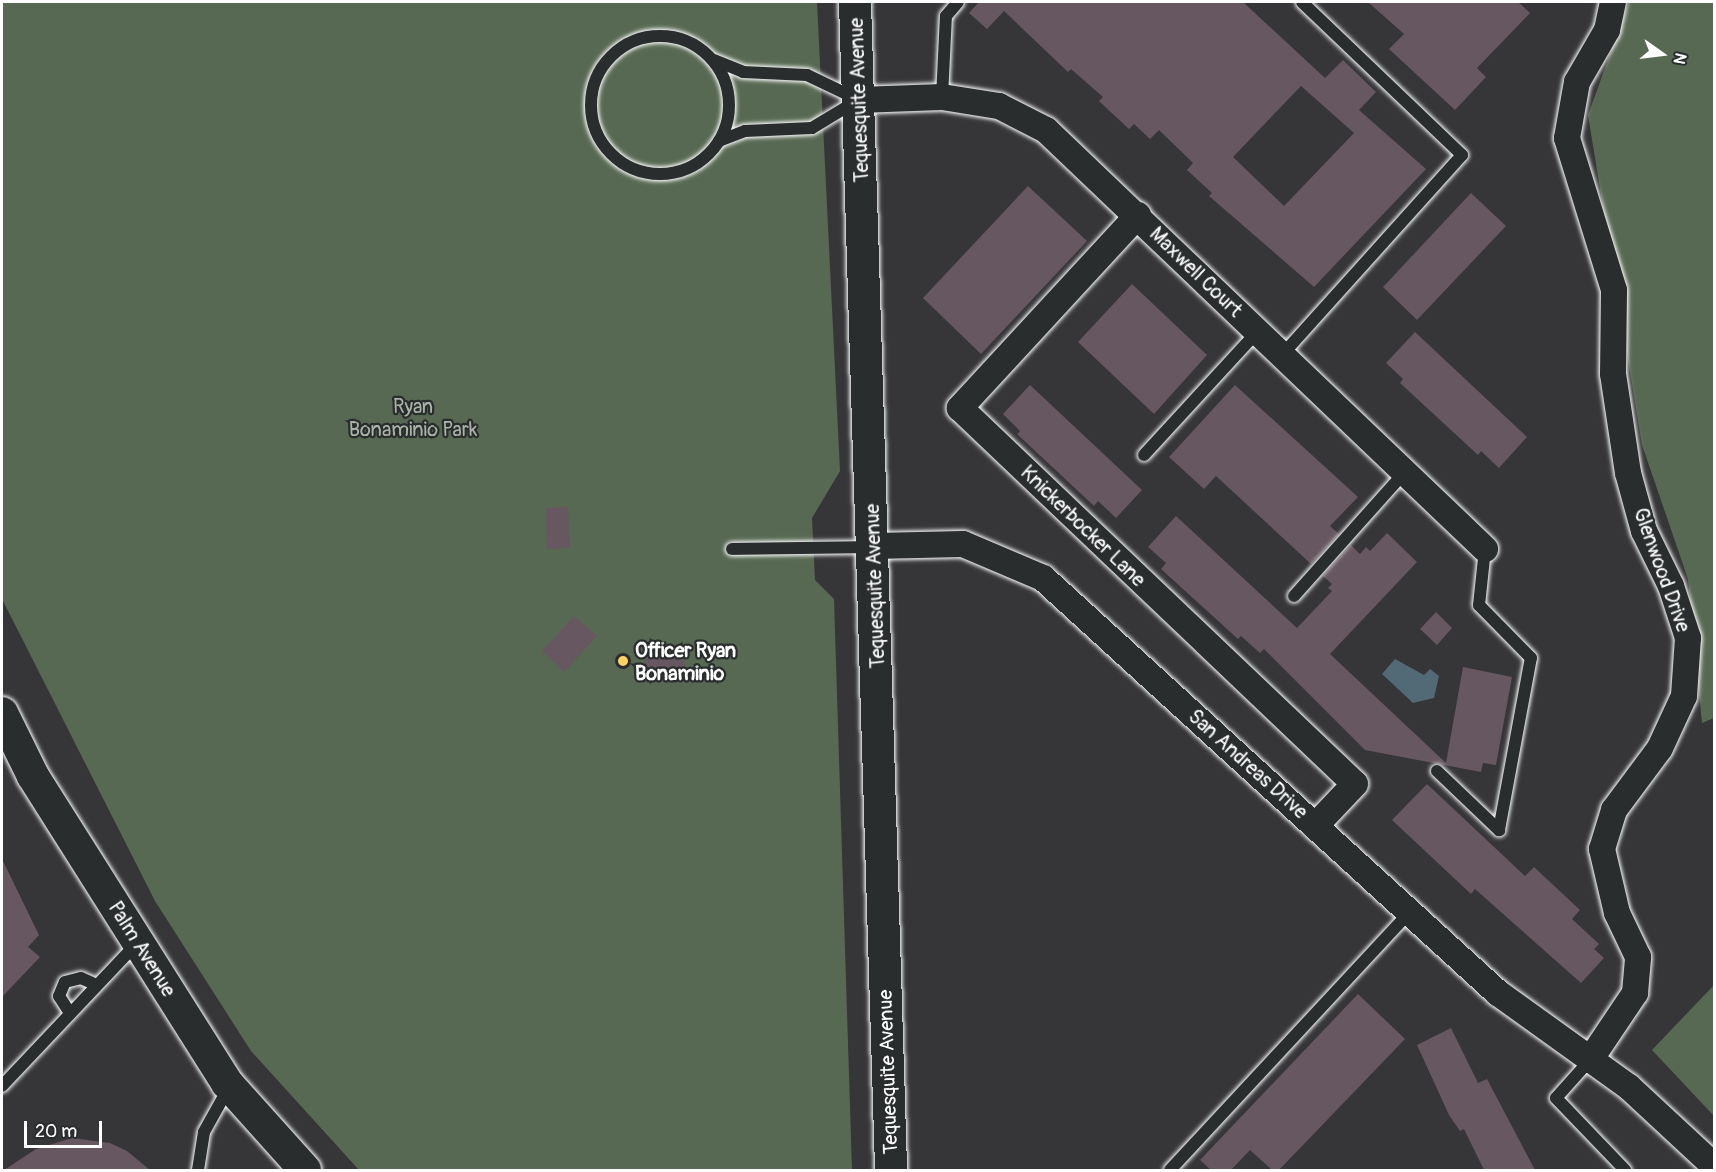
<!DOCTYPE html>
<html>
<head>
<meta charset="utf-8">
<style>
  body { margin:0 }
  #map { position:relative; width:1716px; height:1172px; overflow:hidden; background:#363538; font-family:Pangolin,sans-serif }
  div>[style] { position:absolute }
  .green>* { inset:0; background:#586953 }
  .water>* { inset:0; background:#526976 }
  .building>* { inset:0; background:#675761 }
  .roads { filter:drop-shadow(0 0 2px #fff) drop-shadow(0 0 2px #fff) }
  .service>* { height:12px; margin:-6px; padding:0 6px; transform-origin:6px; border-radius:6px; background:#2a2d2e }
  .service>.ring { margin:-6px; padding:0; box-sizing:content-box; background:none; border:12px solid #2a2d2e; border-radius:50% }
  .minor>* { height:26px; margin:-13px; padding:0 13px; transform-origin:13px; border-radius:13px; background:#2a2d2e }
  .tertiary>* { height:32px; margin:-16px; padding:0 16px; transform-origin:16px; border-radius:16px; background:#2a2d2e }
  .dots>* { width:16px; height:16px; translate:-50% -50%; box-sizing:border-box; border:3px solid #2a2d2e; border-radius:50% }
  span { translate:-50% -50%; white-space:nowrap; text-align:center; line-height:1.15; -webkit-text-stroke:4.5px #2a2d2e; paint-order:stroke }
  .street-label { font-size:20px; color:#fff }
  .park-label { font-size:20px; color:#acb4a9 }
  .poi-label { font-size:20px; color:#fff; font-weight:700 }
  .left { translate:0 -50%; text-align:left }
  .frame { position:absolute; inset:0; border:3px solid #fff; pointer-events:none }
  .north { position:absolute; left:1632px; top:24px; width:60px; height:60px; -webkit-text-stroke:4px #2a2d2e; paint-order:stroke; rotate:104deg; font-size:16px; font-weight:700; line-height:24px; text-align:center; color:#fff }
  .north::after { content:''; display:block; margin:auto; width:21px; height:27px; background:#fff; clip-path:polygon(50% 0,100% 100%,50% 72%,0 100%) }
  .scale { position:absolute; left:24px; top:1121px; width:78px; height:27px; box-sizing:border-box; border:3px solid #fff; border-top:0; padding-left:8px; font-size:18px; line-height:21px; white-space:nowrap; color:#fff; -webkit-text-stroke:4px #2a2d2e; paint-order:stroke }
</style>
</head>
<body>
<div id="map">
  <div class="green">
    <i style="clip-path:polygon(2px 2px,817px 2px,840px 471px,812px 518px,815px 580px,834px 599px,852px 1170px,359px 1170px,251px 1051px,155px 901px,2px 599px)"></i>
    <i style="clip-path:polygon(1629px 2px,1714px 2px,1714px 718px,1702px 723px,1688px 579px,1642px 445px,1588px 115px)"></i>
    <i style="clip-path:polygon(1714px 985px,1714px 1116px,1652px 1050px)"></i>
  </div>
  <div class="water">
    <i style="clip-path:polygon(1395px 659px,1424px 675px,1430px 669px,1439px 676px,1434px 698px,1413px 703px,1382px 674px)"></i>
  </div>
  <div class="building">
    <i style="clip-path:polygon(evenodd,979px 2px,1243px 2px,1325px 78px,1343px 60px,1376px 92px,1359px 110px,1426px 169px,1314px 287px,1209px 196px,1212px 193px,1187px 170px,1193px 163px,1159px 130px,1150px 139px,1134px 124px,1129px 129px,1099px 101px,1103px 97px,1071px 69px,1068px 72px,1004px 11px,987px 29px,969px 13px,979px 2px,1301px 86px,1354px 133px,1284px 206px,1233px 157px,1301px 86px)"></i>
    <i style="clip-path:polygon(1368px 2px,1518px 2px,1530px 13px,1477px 68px,1486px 77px,1455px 110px,1389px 49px,1404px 34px)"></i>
    <i style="clip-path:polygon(1028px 186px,1087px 241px,981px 354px,923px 298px)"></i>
    <i style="clip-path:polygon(1471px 193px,1506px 226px,1417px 320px,1383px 287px)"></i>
    <i style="clip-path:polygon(1132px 284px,1207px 355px,1154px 414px,1078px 342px)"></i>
    <i style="clip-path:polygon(1415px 332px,1527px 437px,1499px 468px,1481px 451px,1478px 455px,1400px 383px,1403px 379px,1386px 363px)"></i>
    <i style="clip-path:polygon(1030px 385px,1142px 490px,1116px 518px,1098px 501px,1094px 506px,1017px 434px,1020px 431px,1003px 414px)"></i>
    <i style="clip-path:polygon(1235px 385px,1358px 497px,1330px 526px,1339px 534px,1311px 564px,1216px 476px,1204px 489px,1169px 457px)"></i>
    <i style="clip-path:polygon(568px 507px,570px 548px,547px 549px,546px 508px)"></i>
    <i style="clip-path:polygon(1176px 516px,1297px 628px,1332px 591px,1328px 588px,1332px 584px,1323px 576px,1351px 545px,1360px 554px,1366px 547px,1370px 551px,1387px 533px,1417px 562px,1330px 654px,1446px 763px,1463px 667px,1512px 677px,1496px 765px,1483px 763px,1481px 772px,1365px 750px,1264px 649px,1260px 653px,1241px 636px,1238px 639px,1161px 569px,1166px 563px,1148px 547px)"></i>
    <i style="clip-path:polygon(1436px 612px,1452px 628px,1437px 645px,1420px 629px)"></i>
    <i style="clip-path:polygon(574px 616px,597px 636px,564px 672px,542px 651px)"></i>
    <i style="clip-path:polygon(684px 644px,685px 668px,645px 669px,645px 645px)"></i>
    <i style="clip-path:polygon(1427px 784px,1525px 876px,1534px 867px,1580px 910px,1572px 919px,1599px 944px,1594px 949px,1604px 958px,1581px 983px,1475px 889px,1471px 894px,1392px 820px)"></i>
    <i style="clip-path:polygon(2px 859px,39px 935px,28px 947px,40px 957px,2px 997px)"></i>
    <i style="clip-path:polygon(1358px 994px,1405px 1039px,1279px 1170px,1272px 1170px,1250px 1150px,1231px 1170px,1211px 1170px,1200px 1160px)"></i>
    <i style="clip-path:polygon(1451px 1028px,1478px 1083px,1487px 1079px,1535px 1170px,1484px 1170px,1464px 1129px,1460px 1131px,1449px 1115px,1417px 1045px)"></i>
    <i style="clip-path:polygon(72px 1138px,110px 1143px,127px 1151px,150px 1170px,4px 1170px,36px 1149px)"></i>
  </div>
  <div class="roads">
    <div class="service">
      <i class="ring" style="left:591px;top:36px;width:126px;height:126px"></i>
      <i style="left:714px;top:60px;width:31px;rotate:22deg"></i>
      <i style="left:743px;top:72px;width:64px;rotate:2.7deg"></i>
      <i style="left:807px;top:75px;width:53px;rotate:25.6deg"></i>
      <i style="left:942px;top:97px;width:81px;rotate:-87.2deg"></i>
      <i style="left:946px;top:16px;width:18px;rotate:-49deg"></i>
      <i style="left:719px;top:141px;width:28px;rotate:-21deg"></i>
      <i style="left:745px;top:131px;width:67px;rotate:-2.6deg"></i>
      <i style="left:812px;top:128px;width:50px;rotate:-31.2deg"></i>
      <i style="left:1282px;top:355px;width:269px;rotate:-48deg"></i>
      <i style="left:1462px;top:155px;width:221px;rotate:-136.3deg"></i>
      <i style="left:1144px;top:455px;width:168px;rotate:-47.4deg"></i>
      <i style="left:732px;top:549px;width:138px;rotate:-0.8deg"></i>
      <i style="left:1294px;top:596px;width:166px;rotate:-48.2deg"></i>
      <i style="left:1437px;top:771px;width:86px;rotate:43.6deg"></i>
      <i style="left:1499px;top:830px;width:175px;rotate:-79.5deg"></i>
      <i style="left:1531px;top:658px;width:74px;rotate:-134.5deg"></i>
      <i style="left:1479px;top:605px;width:56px;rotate:-83.9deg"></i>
      <i style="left:70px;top:1013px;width:20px;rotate:-123deg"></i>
      <i style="left:59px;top:996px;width:15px;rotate:-67deg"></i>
      <i style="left:65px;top:982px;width:16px;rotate:-14deg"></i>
      <i style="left:81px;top:978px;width:17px;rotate:24deg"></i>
      <i style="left:1590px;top:1060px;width:51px;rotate:131.8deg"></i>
      <i style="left:1556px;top:1098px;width:100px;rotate:46.2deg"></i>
      <i style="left:2px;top:1086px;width:197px;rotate:-46.6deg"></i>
      <i style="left:198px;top:1170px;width:38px;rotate:-81deg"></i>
      <i style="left:204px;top:1132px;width:51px;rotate:-60.9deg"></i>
      <i style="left:1170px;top:1170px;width:352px;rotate:-47.1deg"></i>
    </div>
    <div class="minor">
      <i style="left:859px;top:100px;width:83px;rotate:-2.1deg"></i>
      <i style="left:942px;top:97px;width:58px;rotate:9deg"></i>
      <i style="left:999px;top:106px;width:53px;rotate:27.1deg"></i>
      <i style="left:1046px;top:130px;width:607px;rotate:43.66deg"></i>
      <i style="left:1138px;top:215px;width:263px;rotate:132.7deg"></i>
      <i style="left:960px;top:408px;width:545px;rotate:43.59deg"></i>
      <i style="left:1355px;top:784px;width:58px;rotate:133.6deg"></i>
      <i style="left:874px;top:546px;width:89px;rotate:-1.3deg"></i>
      <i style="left:963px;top:544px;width:87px;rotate:23deg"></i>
      <i style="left:1043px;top:578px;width:616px;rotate:42.37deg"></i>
      <i style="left:1498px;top:993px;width:161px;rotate:35.7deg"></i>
      <i style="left:1629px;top:1087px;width:116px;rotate:42.9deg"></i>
      <i style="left:1590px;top:1060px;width:81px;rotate:-56.1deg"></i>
      <i style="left:1635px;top:993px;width:36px;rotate:-85deg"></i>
      <i style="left:1638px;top:957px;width:49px;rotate:-115.5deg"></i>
      <i style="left:1617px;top:913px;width:66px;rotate:-103.2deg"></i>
      <i style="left:1602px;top:849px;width:41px;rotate:-72.9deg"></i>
      <i style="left:1614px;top:810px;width:77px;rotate:-53.4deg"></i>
      <i style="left:1660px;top:748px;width:57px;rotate:-65.2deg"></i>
      <i style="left:1684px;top:696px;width:58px;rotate:-86.1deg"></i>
      <i style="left:1688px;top:638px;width:55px;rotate:-108.1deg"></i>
      <i style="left:1671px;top:586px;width:61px;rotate:-116.1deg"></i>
      <i style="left:1644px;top:531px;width:60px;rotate:-105.4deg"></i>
      <i style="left:1628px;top:473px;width:100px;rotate:-98.6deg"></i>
      <i style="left:1613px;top:374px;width:84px;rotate:-89.3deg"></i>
      <i style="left:1614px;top:290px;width:159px;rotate:-107.2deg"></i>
      <i style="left:1567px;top:138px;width:57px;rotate:-79.9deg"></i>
      <i style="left:1577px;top:82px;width:60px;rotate:-60deg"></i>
      <i style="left:1607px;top:30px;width:29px;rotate:-78deg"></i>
    </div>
    <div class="tertiary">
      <i style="left:855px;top:2px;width:1169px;rotate:88.23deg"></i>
      <i style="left:2px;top:713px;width:70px;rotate:63.8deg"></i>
      <i style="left:33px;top:776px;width:363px;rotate:57.7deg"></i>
      <i style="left:227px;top:1083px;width:117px;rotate:48.1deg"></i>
    </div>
  </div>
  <div class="dots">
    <i style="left:623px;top:661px;background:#ffd166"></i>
  </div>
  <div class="street-label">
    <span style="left:859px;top:100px;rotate:-92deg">Tequesquite Avenue</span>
    <span style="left:1196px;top:272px;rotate:44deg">Maxwell Court</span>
    <span style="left:1083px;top:526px;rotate:44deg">Knickerbocker Lane</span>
    <span style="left:1662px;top:570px;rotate:70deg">Glenwood Drive</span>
    <span style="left:875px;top:586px;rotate:-92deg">Tequesquite Avenue</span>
    <span style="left:1248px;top:764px;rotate:42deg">San Andreas Drive</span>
    <span style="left:142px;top:949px;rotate:58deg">Palm Avenue</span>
    <span style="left:888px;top:1072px;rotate:-92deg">Tequesquite Avenue</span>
  </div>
  <div class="park-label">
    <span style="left:413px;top:418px">Ryan<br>Bonaminio Park</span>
  </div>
  <div class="poi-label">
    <span class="left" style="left:635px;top:662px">Officer Ryan<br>Bonaminio</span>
  </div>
  <div class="frame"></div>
  <div class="north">N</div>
  <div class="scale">20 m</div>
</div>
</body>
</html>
